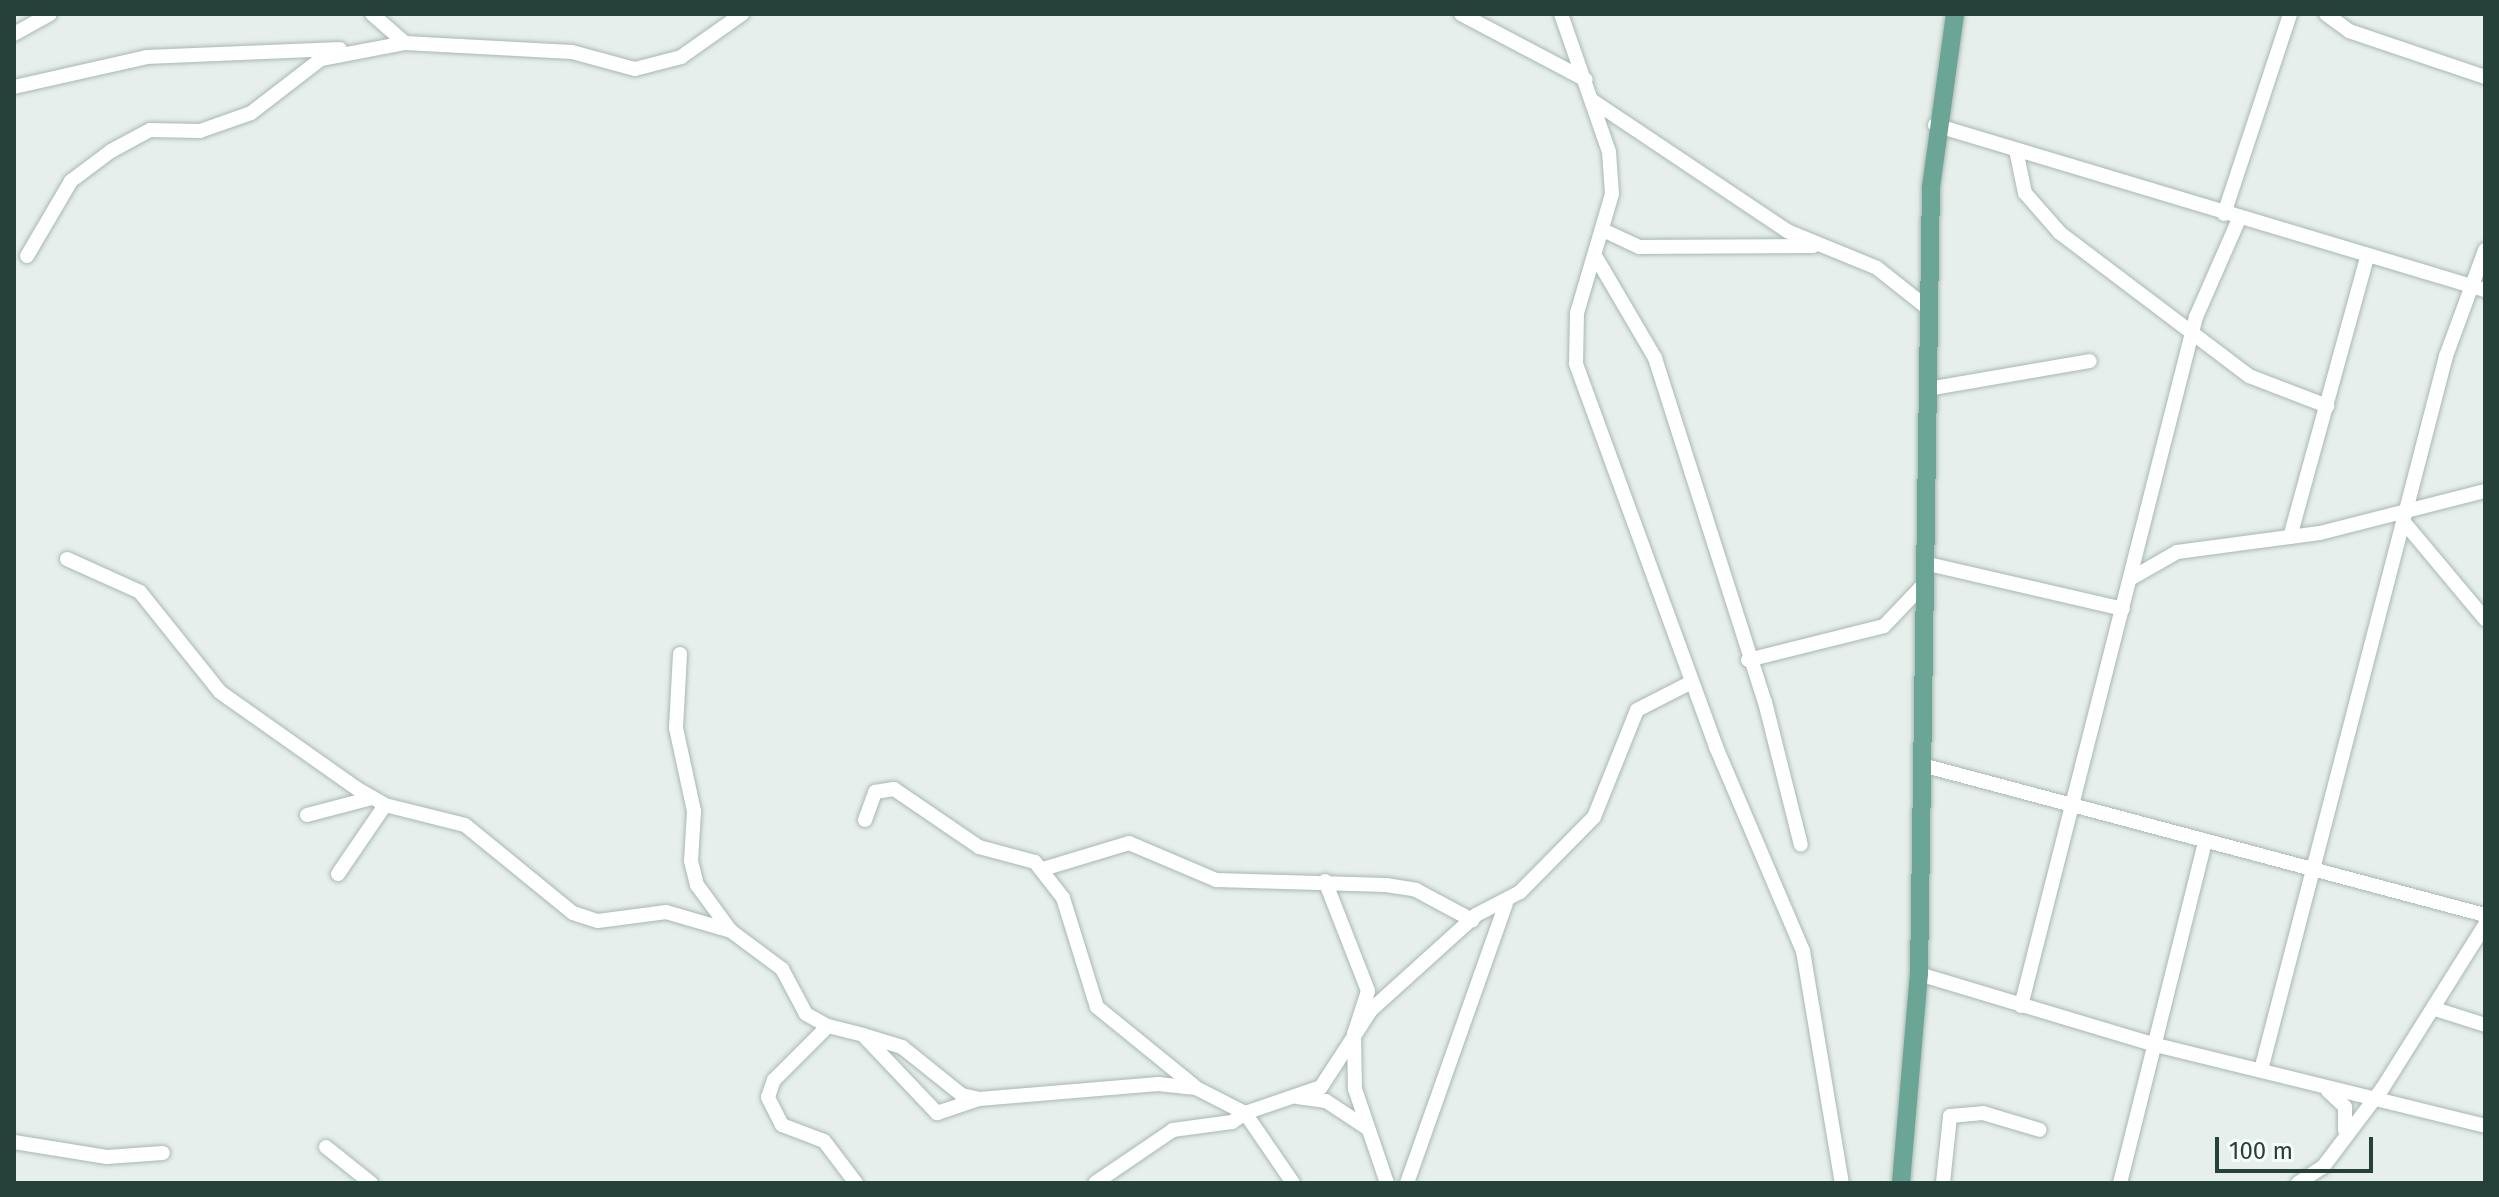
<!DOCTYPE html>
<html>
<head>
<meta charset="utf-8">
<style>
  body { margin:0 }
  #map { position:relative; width:2499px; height:1197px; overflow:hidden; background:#e6efeb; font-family:"Fira Sans",sans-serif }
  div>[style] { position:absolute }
  .roads { filter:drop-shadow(0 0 2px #a8b8b2) drop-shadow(0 0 2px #a8b8b2) }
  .minor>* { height:14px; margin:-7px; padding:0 7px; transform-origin:7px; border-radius:7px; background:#fff }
  .major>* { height:18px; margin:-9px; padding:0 9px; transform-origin:9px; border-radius:9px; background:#6aa596 }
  span { translate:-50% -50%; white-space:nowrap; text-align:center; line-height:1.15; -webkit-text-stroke:8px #f7fbf9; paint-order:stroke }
  .frame { position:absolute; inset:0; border:16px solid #24423a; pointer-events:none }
  .scale { position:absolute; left:2215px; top:1137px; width:158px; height:36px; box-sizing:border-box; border:4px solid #24423a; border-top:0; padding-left:10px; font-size:24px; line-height:28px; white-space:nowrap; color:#24423a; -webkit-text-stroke:6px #f7fbf9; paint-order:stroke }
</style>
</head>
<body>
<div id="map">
  <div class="roads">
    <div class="minor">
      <i style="left:372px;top:14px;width:44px;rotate:41.3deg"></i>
      <i style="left:405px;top:43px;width:167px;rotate:3.1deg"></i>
      <i style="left:572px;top:52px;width:65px;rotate:15.1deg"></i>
      <i style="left:635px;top:69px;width:48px;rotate:-14.6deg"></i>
      <i style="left:681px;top:57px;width:75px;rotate:-35.2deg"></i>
      <i style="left:1461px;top:14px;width:141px;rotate:27.8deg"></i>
      <i style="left:1561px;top:14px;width:146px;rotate:70.8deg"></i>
      <i style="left:1609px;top:152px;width:42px;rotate:85.9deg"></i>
      <i style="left:1612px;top:194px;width:124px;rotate:106.4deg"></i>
      <i style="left:1577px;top:313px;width:51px;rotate:91.1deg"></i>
      <i style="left:1576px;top:364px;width:408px;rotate:69.9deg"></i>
      <i style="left:1716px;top:747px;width:222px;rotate:66.9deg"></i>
      <i style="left:1803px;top:951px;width:235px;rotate:80.5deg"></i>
      <i style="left:2326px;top:14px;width:29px;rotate:36deg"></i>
      <i style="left:2349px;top:31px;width:144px;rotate:18.7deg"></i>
      <i style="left:14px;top:34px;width:41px;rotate:-29.1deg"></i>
      <i style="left:14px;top:87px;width:136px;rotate:-12.7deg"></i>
      <i style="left:147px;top:57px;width:193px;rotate:-2.4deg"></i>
      <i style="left:1593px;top:101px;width:234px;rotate:33.8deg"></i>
      <i style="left:1787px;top:231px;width:97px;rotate:22.3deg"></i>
      <i style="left:1877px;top:268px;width:68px;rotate:38.4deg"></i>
      <i style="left:1935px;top:125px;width:574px;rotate:16.7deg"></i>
      <i style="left:2016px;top:150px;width:44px;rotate:78.2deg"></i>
      <i style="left:2025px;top:193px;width:53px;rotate:48.8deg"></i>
      <i style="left:2060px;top:233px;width:237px;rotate:37.1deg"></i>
      <i style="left:2249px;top:376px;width:84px;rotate:21deg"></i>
      <i style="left:2224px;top:214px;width:211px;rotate:-71.7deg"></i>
      <i style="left:1605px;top:231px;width:38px;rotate:25deg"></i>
      <i style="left:1640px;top:247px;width:173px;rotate:-0.3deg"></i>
      <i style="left:27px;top:256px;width:87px;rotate:-59.6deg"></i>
      <i style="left:71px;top:181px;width:50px;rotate:-36.9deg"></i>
      <i style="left:111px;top:151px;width:44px;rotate:-28.3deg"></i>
      <i style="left:150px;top:130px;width:50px;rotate:1.1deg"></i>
      <i style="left:200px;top:131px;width:54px;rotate:-19.4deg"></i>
      <i style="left:251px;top:113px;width:88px;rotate:-37.6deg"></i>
      <i style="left:321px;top:59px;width:86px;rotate:-10.8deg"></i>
      <i style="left:1597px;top:259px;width:115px;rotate:59.6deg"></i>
      <i style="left:1655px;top:358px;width:361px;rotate:72.3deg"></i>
      <i style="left:1765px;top:702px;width:147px;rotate:75.9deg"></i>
      <i style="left:1928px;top:389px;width:164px;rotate:-9.8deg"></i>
      <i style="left:2403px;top:521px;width:128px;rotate:50.1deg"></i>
      <i style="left:2290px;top:537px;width:290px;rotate:-74.6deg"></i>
      <i style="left:67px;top:559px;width:80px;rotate:24.3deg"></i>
      <i style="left:140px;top:592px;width:128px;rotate:51.3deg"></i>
      <i style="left:220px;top:692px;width:166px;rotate:35.2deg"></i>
      <i style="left:356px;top:788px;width:34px;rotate:30deg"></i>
      <i style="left:385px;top:805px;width:82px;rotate:14deg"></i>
      <i style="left:465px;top:825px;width:139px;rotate:39.2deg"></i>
      <i style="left:573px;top:913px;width:26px;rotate:18deg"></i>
      <i style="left:598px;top:921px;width:69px;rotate:-7.5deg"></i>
      <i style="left:666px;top:912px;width:68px;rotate:16.3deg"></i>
      <i style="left:731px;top:931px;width:64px;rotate:36.7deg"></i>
      <i style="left:782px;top:969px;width:51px;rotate:61.9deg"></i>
      <i style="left:806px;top:1014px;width:25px;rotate:29deg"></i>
      <i style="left:1924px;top:563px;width:204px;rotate:13deg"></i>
      <i style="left:2130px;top:579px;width:54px;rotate:-29.9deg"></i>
      <i style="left:2177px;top:552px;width:144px;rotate:-7.6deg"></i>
      <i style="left:2320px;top:533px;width:170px;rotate:-14.3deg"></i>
      <i style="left:680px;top:654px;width:74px;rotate:93.1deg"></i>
      <i style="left:676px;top:728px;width:85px;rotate:77.8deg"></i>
      <i style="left:694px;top:811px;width:50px;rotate:93.4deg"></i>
      <i style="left:691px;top:861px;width:25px;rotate:76deg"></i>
      <i style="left:697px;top:885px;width:56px;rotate:53.7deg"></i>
      <i style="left:1748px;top:660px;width:140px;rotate:-14deg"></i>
      <i style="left:1884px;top:626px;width:58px;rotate:-46.4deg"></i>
      <i style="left:1922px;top:765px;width:583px;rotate:14.92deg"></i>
      <i style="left:307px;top:815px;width:67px;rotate:-14.7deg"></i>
      <i style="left:865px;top:820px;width:30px;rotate:-70deg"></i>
      <i style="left:875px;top:792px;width:19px;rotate:-9deg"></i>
      <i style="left:894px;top:789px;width:103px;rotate:34.3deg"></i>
      <i style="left:979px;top:847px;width:58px;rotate:15deg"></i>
      <i style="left:1035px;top:862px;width:46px;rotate:52.1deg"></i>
      <i style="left:1063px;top:898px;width:114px;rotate:72.7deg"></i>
      <i style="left:1097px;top:1007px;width:124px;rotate:39.1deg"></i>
      <i style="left:1043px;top:869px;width:90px;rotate:-16.8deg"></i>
      <i style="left:1129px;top:843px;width:95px;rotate:23deg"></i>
      <i style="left:1216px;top:880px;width:170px;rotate:1.7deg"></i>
      <i style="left:1386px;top:885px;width:30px;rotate:9deg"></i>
      <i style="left:1416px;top:890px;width:64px;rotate:28.2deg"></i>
      <i style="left:338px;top:874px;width:83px;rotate:-55.7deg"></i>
      <i style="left:1325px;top:881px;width:118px;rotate:68.6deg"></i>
      <i style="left:1368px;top:991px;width:45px;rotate:108deg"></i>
      <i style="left:1354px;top:1034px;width:55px;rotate:89deg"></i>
      <i style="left:1355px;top:1089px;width:99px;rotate:71.2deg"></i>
      <i style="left:1919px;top:974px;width:247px;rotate:16.7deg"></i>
      <i style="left:2156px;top:1045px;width:339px;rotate:13.8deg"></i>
      <i style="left:2021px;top:1006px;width:711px;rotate:-75.75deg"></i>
      <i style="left:2196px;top:317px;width:107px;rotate:-66.3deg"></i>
      <i style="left:2435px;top:1009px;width:52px;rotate:17.7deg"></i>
      <i style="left:863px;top:1035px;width:41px;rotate:17.1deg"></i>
      <i style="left:902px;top:1047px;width:77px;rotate:38.7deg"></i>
      <i style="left:962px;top:1095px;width:17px;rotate:13deg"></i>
      <i style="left:2261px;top:1070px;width:738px;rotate:-75.47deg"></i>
      <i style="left:2446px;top:356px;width:113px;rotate:-69.8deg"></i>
      <i style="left:2328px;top:1091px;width:23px;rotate:43deg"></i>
      <i style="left:2345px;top:1107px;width:23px;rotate:90deg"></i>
      <i style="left:1297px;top:1097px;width:29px;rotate:8deg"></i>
      <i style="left:1326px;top:1101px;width:49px;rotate:33.4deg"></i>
      <i style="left:14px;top:1142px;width:94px;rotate:9.2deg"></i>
      <i style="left:107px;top:1157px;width:56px;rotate:-4.1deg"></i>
      <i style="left:326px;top:1147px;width:58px;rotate:38.7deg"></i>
      <i style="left:856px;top:1183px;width:53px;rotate:-127.3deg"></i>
      <i style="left:824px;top:1141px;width:45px;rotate:-159.1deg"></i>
      <i style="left:782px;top:1125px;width:31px;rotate:-117deg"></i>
      <i style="left:768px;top:1097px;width:18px;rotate:-71deg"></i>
      <i style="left:774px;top:1080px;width:76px;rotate:-45deg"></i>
      <i style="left:828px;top:1026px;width:36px;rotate:14deg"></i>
      <i style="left:863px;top:1035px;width:108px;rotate:46.5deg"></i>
      <i style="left:937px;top:1113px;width:44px;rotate:-18.4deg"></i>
      <i style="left:979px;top:1099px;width:180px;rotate:-4.8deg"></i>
      <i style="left:1158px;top:1084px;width:38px;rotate:6deg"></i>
      <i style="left:1196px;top:1088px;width:55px;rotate:27deg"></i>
      <i style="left:1245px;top:1113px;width:16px;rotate:145deg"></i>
      <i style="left:1232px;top:1122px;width:60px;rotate:172.3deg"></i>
      <i style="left:1173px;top:1130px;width:94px;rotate:145.8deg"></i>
      <i style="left:1293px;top:1183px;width:85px;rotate:-124.4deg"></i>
      <i style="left:1245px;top:1113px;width:80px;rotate:-18.9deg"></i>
      <i style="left:1321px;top:1087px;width:92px;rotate:-57deg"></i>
      <i style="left:1371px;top:1010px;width:142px;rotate:-42.1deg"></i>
      <i style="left:1476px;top:915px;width:50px;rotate:-27.6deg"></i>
      <i style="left:1520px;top:892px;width:105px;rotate:-45.4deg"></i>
      <i style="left:1594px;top:817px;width:115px;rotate:-68.1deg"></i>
      <i style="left:1637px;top:710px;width:62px;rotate:-27deg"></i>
      <i style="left:1407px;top:1183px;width:296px;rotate:-70.5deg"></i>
      <i style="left:1943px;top:1183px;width:67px;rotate:-84deg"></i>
      <i style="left:1950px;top:1116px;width:33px;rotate:-5deg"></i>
      <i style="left:1983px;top:1113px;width:59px;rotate:16.6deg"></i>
      <i style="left:2120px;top:1183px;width:350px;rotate:-76deg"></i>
      <i style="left:2298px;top:1183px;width:30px;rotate:-33deg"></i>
      <i style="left:2323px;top:1167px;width:98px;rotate:-52.9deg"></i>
      <i style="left:2382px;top:1089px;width:194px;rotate:-57.9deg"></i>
    </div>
    <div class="major">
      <i style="left:1901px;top:1183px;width:210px;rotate:-85.1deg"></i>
      <i style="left:1919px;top:974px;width:787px;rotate:-89.13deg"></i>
      <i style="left:1931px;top:187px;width:175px;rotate:-82.1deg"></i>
    </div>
  </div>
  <div class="frame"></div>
  <div class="scale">100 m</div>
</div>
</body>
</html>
